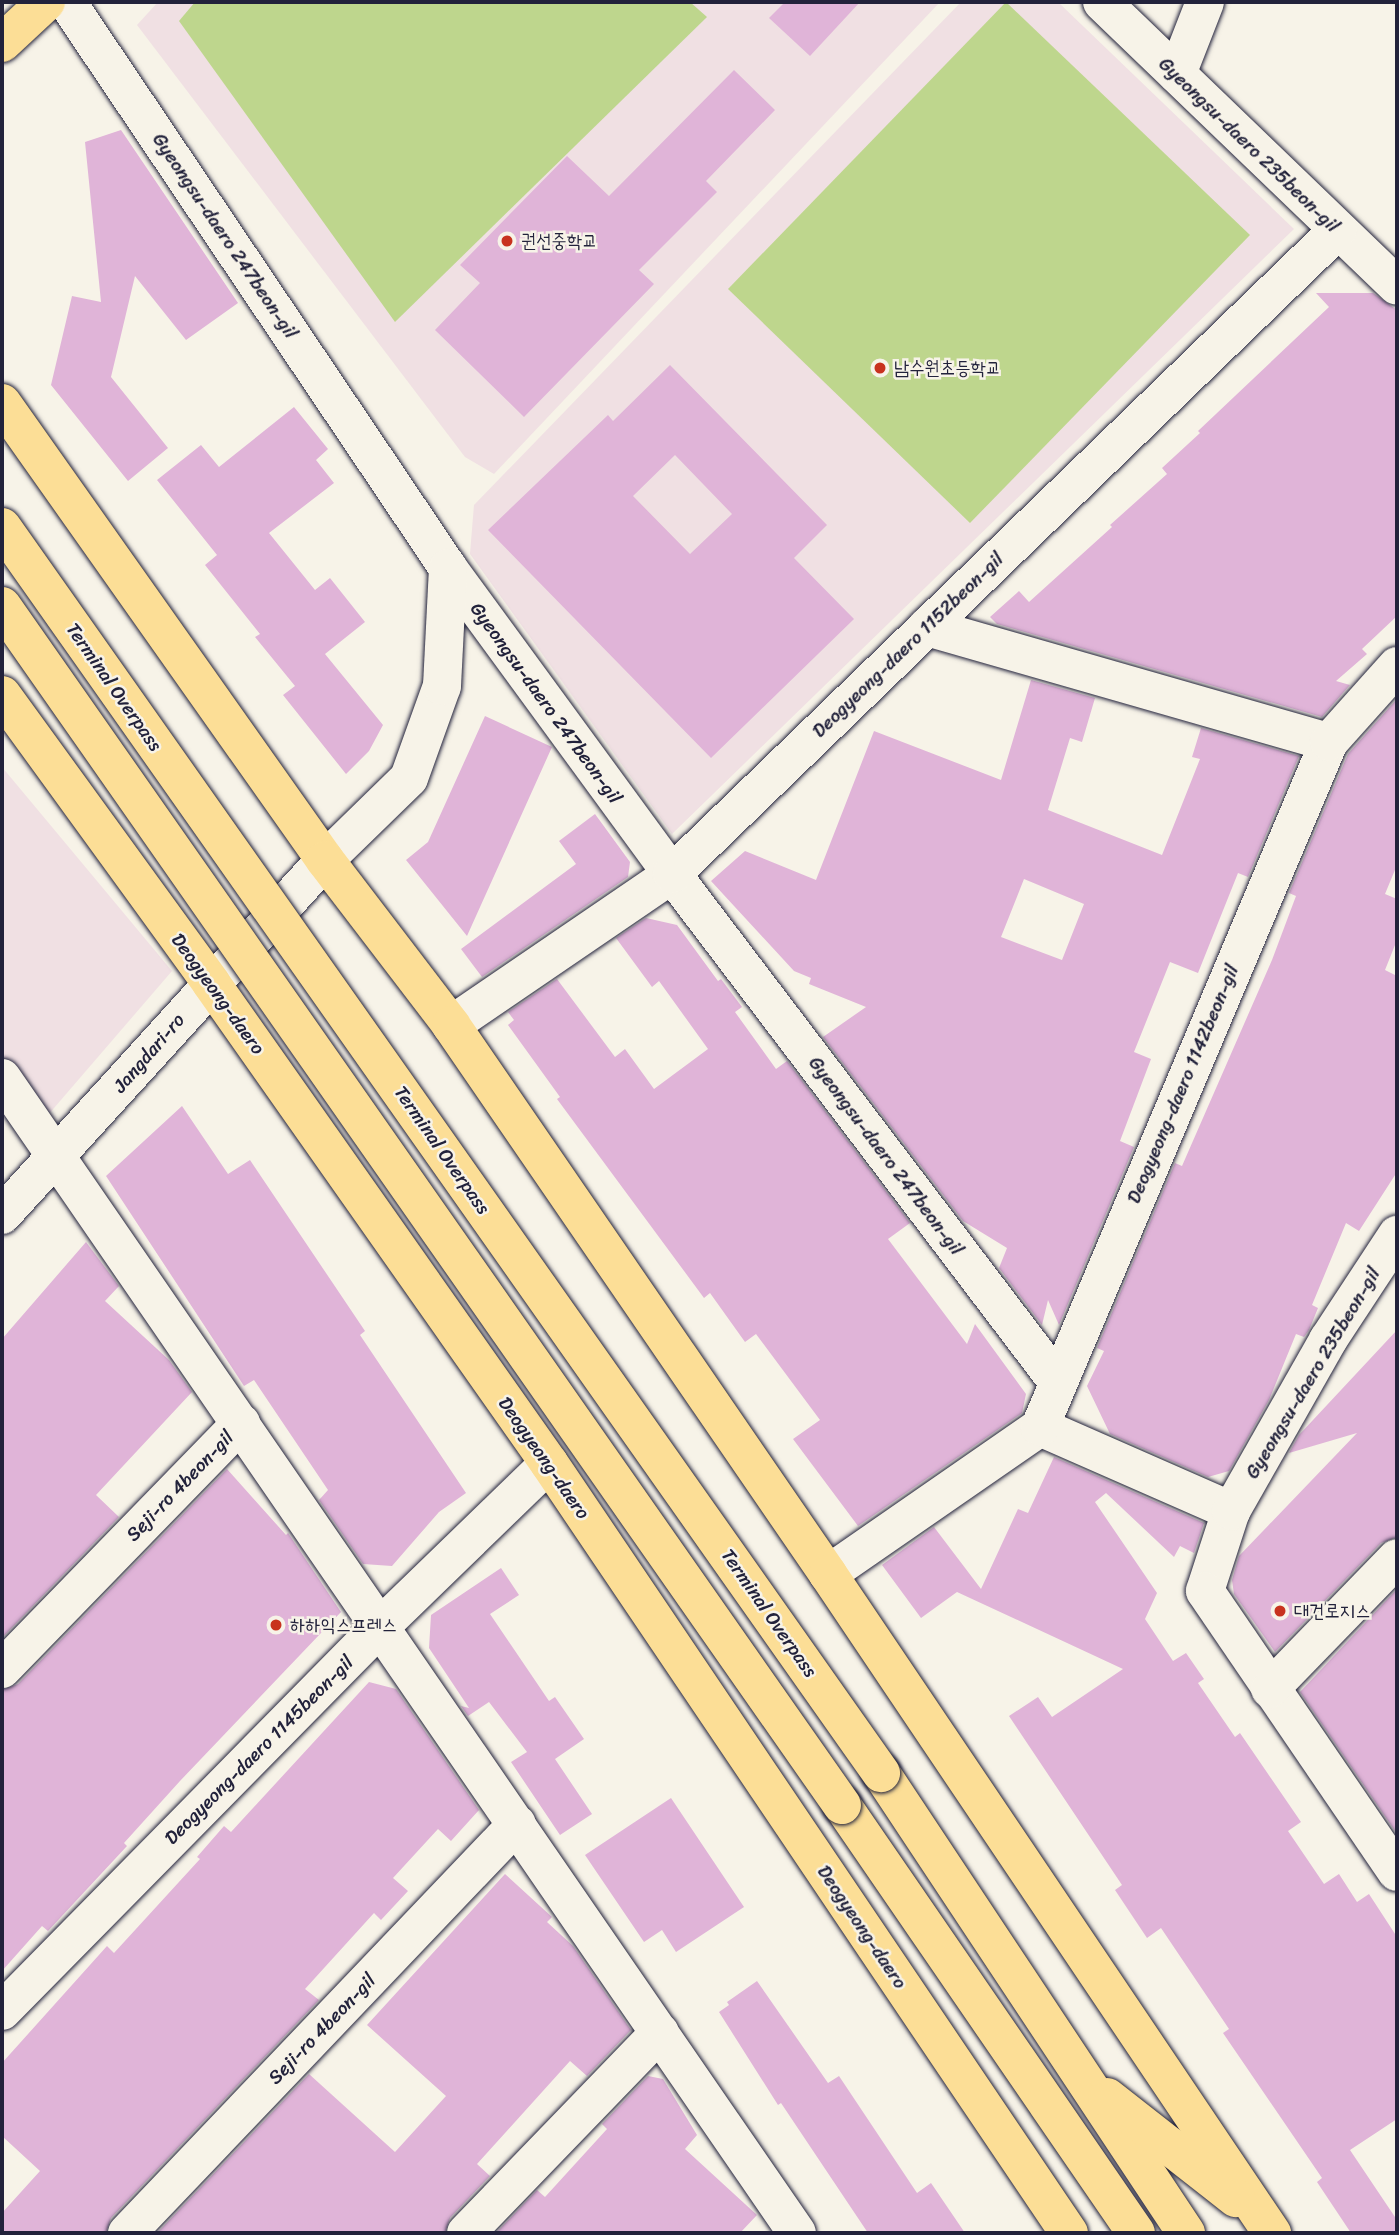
<!DOCTYPE html>
<html>
<head>
<meta charset="utf-8">
<style>
  body { margin:0 }
  #map { position:relative; width:1399px; height:2235px; overflow:hidden; background:#f7f3e8; font-family:Sriracha,"Poor Story",sans-serif }
  div>[style] { position:absolute }
  .built>* { inset:0; background:#f0e0e3 }
  .green>* { inset:0; background:#bed68d }
  .building>* { inset:0; background:#e0b4d8 }
  .roads { filter:drop-shadow(0 0 2px #22223b) drop-shadow(0 0 2px #22223b) }
  .minor>* { height:38px; margin:-19px; padding:0 19px; transform-origin:19px; border-radius:19px; background:#f7f3e8 }
  .major>* { height:38px; margin:-19px; padding:0 19px; transform-origin:19px; border-radius:19px; background:#fcde96 }
  .bridges { filter:drop-shadow(0 0 2px #22223b) drop-shadow(0 0 2px #22223b) }
  .major-bridge>* { height:38px; margin:-19px; padding:0 19px; transform-origin:19px; border-radius:19px; background:#fcde96 }
  .dots>* { width:19px; height:19px; translate:-50% -50%; box-sizing:border-box; border:4px solid #f7f3e8; border-radius:50% }
  span { translate:-50% -50%; white-space:nowrap; text-align:center; line-height:1.15; -webkit-text-stroke:5px #f7f3e8; paint-order:stroke }
  .street-label { font-size:19px; color:#22223b }
  .poi-label { font-size:19px; color:#22223b }
  .left { translate:0 -50%; text-align:left }
  .frame { position:absolute; inset:0; border:4px solid #22223b; pointer-events:none }
</style>
</head>
<body>
<div id="map">
  <div class="built">
    <i style="clip-path:polygon(158px 2px,940px 2px,494px 474px,465px 457px,137px 25px)"></i>
    <i style="clip-path:polygon(961px 2px,1058px 2px,1294px 229px,672px 834px,470px 554px,474px 505px)"></i>
    <i style="clip-path:polygon(2px 767px,172px 971px,42px 1122px,2px 1065px)"></i>
  </div>
  <div class="green">
    <i style="clip-path:polygon(195px 2px,690px 2px,707px 17px,395px 322px,179px 21px)"></i>
    <i style="clip-path:polygon(1006px 2px,1250px 235px,970px 523px,728px 289px)"></i>
  </div>
  <div class="building">
    <i style="clip-path:polygon(785px 2px,860px 2px,810px 56px,769px 18px)"></i>
    <i style="clip-path:polygon(734px 70px,775px 110px,706px 181px,717px 192px,639px 270px,654px 284px,524px 417px,435px 330px,480px 283px,460px 265px,567px 156px,609px 196px)"></i>
    <i style="clip-path:polygon(121px 130px,238px 303px,186px 340px,135px 276px,111px 377px,168px 448px,128px 481px,51px 385px,72px 296px,101px 302px,85px 142px)"></i>
    <i style="clip-path:polygon(1316px 293px,1373px 293px,1397px 310px,1397px 616px,1362px 649px,1367px 654px,1336px 681px,1350px 685px,1322px 717px,997px 624px,990px 617px,1019px 591px,1029px 602px,1112px 527px,1110px 525px,1167px 474px,1162px 468px,1200px 433px,1198px 431px,1329px 307px)"></i>
    <i style="clip-path:polygon(evenodd,670px 365px,827px 525px,794px 558px,854px 619px,711px 758px,488px 530px,608px 415px,613px 421px,670px 365px,675px 455px,732px 514px,690px 554px,633px 496px,675px 455px)"></i>
    <i style="clip-path:polygon(294px 407px,328px 449px,316px 460px,334px 483px,269px 533px,315px 590px,330px 578px,365px 622px,325px 654px,383px 725px,369px 751px,346px 774px,283px 695px,295px 686px,255px 637px,260px 634px,205px 565px,217px 555px,157px 480px,201px 445px,219px 467px)"></i>
    <i style="clip-path:polygon(evenodd,1031px 680px,1095px 698px,1082px 742px,1070px 738px,1048px 810px,1162px 855px,1200px 759px,1192px 757px,1201px 728px,1299px 756px,1248px 877px,1238px 873px,1198px 973px,1170px 962px,1134px 1052px,1151px 1059px,1120px 1141px,1134px 1147px,1059px 1325px,1048px 1300px,1042px 1325px,999px 1268px,1007px 1248px,963px 1221px,823px 1037px,866px 1007px,809px 984px,811px 978px,794px 971px,711px 881px,745px 851px,816px 880px,874px 731px,1001px 780px,1031px 680px,1024px 879px,1084px 904px,1062px 960px,1001px 937px,1024px 879px)"></i>
    <i style="clip-path:polygon(1396px 700px,1397px 865px,1385px 894px,1397px 899px,1397px 940px,1385px 970px,1397px 976px,1397px 1172px,1359px 1231px,1346px 1223px,1312px 1305px,1318px 1308px,1309px 1330px,1304px 1337px,1296px 1334px,1269px 1400px,1229px 1471px,1208px 1477px,1110px 1434px,1087px 1386px,1104px 1351px,1097px 1348px,1175px 1163px,1182px 1166px,1272px 960px,1296px 896px,1289px 893px,1348px 754px)"></i>
    <i style="clip-path:polygon(485px 716px,552px 747px,467px 936px,406px 860px,428px 842px)"></i>
    <i style="clip-path:polygon(595px 814px,630px 862px,628px 877px,482px 977px,461px 949px,576px 864px,559px 841px)"></i>
    <i style="clip-path:polygon(646px 918px,677px 925px,718px 981px,721px 979px,742px 1007px,735px 1012px,776px 1069px,787px 1061px,910px 1223px,888px 1239px,967px 1344px,975px 1324px,1026px 1394px,1022px 1413px,858px 1526px,793px 1439px,820px 1420px,756px 1334px,745px 1342px,710px 1293px,704px 1298px,557px 1099px,560px 1097px,508px 1025px,514px 1020px,508px 1012px,557px 979px,615px 1057px,625px 1049px,654px 1089px,708px 1049px,659px 981px,652px 987px,616px 938px)"></i>
    <i style="clip-path:polygon(182px 1106px,228px 1174px,250px 1160px,365px 1331px,360px 1335px,466px 1493px,439px 1512px,392px 1566px,363px 1564px,319px 1500px,328px 1490px,254px 1380px,244px 1386px,106px 1176px)"></i>
    <i style="clip-path:polygon(86px 1242px,119px 1286px,105px 1301px,169px 1360px,192px 1392px,96px 1495px,119px 1517px,2px 1638px,2px 1339px)"></i>
    <i style="clip-path:polygon(1397px 1330px,1397px 1537px,1381px 1543px,1275px 1652px,1234px 1594px,1232px 1580px,1239px 1556px,1357px 1433px,1289px 1453px,1299px 1435px)"></i>
    <i style="clip-path:polygon(1054px 1457px,1204px 1523px,1194px 1553px,1180px 1546px,1174px 1557px,1106px 1493px,1095px 1502px,1157px 1593px,1145px 1619px,1173px 1661px,1186px 1653px,1204px 1679px,1198px 1683px,1235px 1737px,1240px 1733px,1301px 1822px,1288px 1831px,1324px 1884px,1339px 1874px,1357px 1902px,1369px 1894px,1397px 1937px,1397px 2119px,1350px 2150px,1397px 2220px,1397px 2233px,1351px 2233px,1317px 2182px,1322px 2178px,1223px 2033px,1229px 2029px,1161px 1928px,1147px 1938px,1115px 1890px,1122px 1885px,1009px 1716px,1038px 1697px,1052px 1717px,1123px 1669px,957px 1592px,921px 1618px,882px 1565px,934px 1527px,981px 1589px,1018px 1509px,1028px 1513px)"></i>
    <i style="clip-path:polygon(227px 1469px,286px 1535px,288px 1533px,341px 1612px,180px 1781px,124px 1843px,127px 1846px,48px 1931px,42px 1926px,2px 1971px,2px 1690px,18px 1684px)"></i>
    <i style="clip-path:polygon(501px 1568px,519px 1595px,490px 1614px,549px 1701px,555px 1697px,584px 1739px,555px 1759px,592px 1814px,560px 1835px,511px 1762px,527px 1752px,489px 1702px,468px 1716px,461px 1706px,469px 1708px,429px 1648px,431px 1615px)"></i>
    <i style="clip-path:polygon(1397px 1589px,1397px 1834px,1300px 1692px)"></i>
    <i style="clip-path:polygon(369px 1682px,396px 1689px,479px 1810px,451px 1841px,438px 1829px,393px 1878px,408px 1891px,381px 1920px,374px 1913px,305px 1989px,319px 2000px,111px 2218px,106px 2233px,2px 2233px,2px 2213px,40px 2171px,2px 2136px,2px 2063px,107px 1946px,114px 1953px,200px 1859px,197px 1857px,224px 1826px,231px 1832px)"></i>
    <i style="clip-path:polygon(671px 1798px,744px 1907px,676px 1952px,662px 1930px,644px 1942px,585px 1855px)"></i>
    <i style="clip-path:polygon(505px 1874px,552px 1917px,547px 1922px,573px 1946px,631px 2030px,587px 2076px,570px 2061px,477px 2164px,490px 2176px,450px 2218px,445px 2233px,157px 2233px,309px 2074px,395px 2152px,446px 2096px,367px 2025px)"></i>
    <i style="clip-path:polygon(757px 1981px,828px 2083px,839px 2076px,917px 2193px,931px 2183px,965px 2233px,868px 2233px,781px 2103px,778px 2105px,719px 2012px,729px 2005px,727px 2002px)"></i>
    <i style="clip-path:polygon(648px 2076px,663px 2079px,697px 2135px,685px 2149px,757px 2215px,740px 2233px,496px 2233px,537px 2190px,545px 2197px,607px 2129px,602px 2124px)"></i>
  </div>
  <div class="roads">
    <div class="minor">
      <i style="left:67px;top:2px;width:682px;rotate:56.05deg"></i>
      <i style="left:448px;top:568px;width:379px;rotate:53.8deg"></i>
      <i style="left:672px;top:874px;width:637px;rotate:52.79deg"></i>
      <i style="left:1102px;top:2px;width:409px;rotate:43.9deg"></i>
      <i style="left:1177px;top:74px;width:77px;rotate:-68.7deg"></i>
      <i style="left:927px;top:627px;width:418px;rotate:16deg"></i>
      <i style="left:451px;top:1025px;width:268px;rotate:-34.3deg"></i>
      <i style="left:672px;top:874px;width:926px;rotate:-44.04deg"></i>
      <i style="left:2px;top:1078px;width:1402px;rotate:55.46deg"></i>
      <i style="left:2px;top:1215px;width:480px;rotate:-47.7deg"></i>
      <i style="left:325px;top:860px;width:117px;rotate:-44.3deg"></i>
      <i style="left:409px;top:778px;width:98px;rotate:-70.3deg"></i>
      <i style="left:442px;top:686px;width:118px;rotate:-87.1deg"></i>
      <i style="left:1040px;top:1427px;width:209px;rotate:23.7deg"></i>
      <i style="left:1231px;top:1511px;width:84px;rotate:108deg"></i>
      <i style="left:1205px;top:1591px;width:340px;rotate:55.7deg"></i>
      <i style="left:1231px;top:1511px;width:197px;rotate:-60.4deg"></i>
      <i style="left:1328px;top:1340px;width:126px;rotate:-56.7deg"></i>
      <i style="left:828px;top:1574px;width:258px;rotate:-34.7deg"></i>
      <i style="left:1040px;top:1427px;width:743px;rotate:-67.13deg"></i>
      <i style="left:1329px;top:742px;width:102px;rotate:-48.2deg"></i>
      <i style="left:2px;top:1669px;width:343px;rotate:-45.8deg"></i>
      <i style="left:1270px;top:1689px;width:182px;rotate:-45.9deg"></i>
      <i style="left:2px;top:2011px;width:540px;rotate:-45.45deg"></i>
      <i style="left:381px;top:1626px;width:234px;rotate:-44.1deg"></i>
      <i style="left:127px;top:2233px;width:565px;rotate:-46.36deg"></i>
      <i style="left:466px;top:2233px;width:279px;rotate:-46deg"></i>
    </div>
    <div class="major">
      <i style="left:2px;top:43px;width:60px;rotate:-43deg"></i>
      <i style="left:2px;top:403px;width:560px;rotate:54.75deg"></i>
      <i style="left:325px;top:860px;width:208px;rotate:52.6deg"></i>
      <i style="left:451px;top:1025px;width:666px;rotate:55.52deg"></i>
      <i style="left:828px;top:1574px;width:795px;rotate:56.03deg"></i>
      <i style="left:2px;top:695px;width:356px;rotate:54deg"></i>
      <i style="left:211px;top:983px;width:587px;rotate:54.85deg"></i>
      <i style="left:549px;top:1463px;width:929px;rotate:55.97deg"></i>
      <i style="left:881px;top:1773px;width:552px;rotate:56.45deg"></i>
      <i style="left:842px;top:1805px;width:519px;rotate:55.51deg"></i>
      <i style="left:1107px;top:2097px;width:164px;rotate:38.1deg"></i>
    </div>
  </div>
  <div class="bridges">
    <div class="major-bridge">
      <i style="left:2px;top:527px;width:1525px;rotate:54.8deg"></i>
      <i style="left:2px;top:606px;width:1464px;rotate:54.99deg"></i>
    </div>
  </div>
  <div class="dots">
    <i style="left:507px;top:241px;background:#c8321e"></i>
    <i style="left:880px;top:368px;background:#c8321e"></i>
    <i style="left:1280px;top:1611px;background:#c8321e"></i>
    <i style="left:276px;top:1625px;background:#c8321e"></i>
  </div>
  <div class="street-label">
    <span style="left:1249px;top:145px;rotate:44deg">Gyeongsu-daero 235beon-gil</span>
    <span style="left:225px;top:236px;rotate:56deg">Gyeongsu-daero 247beon-gil</span>
    <span style="left:908px;top:645px;rotate:-44deg">Deogyeong-daero 1152beon-gil</span>
    <span style="left:114px;top:687px;rotate:55deg">Terminal Overpass</span>
    <span style="left:546px;top:703px;rotate:54deg">Gyeongsu-daero 247beon-gil</span>
    <span style="left:218px;top:994px;rotate:54deg">Deogyeong-daero</span>
    <span style="left:149px;top:1053px;rotate:-49deg">Jangdari-ro</span>
    <span style="left:1183px;top:1084px;rotate:-67deg">Deogyeong-daero 1142beon-gil</span>
    <span style="left:442px;top:1150px;rotate:55deg">Terminal Overpass</span>
    <span style="left:886px;top:1156px;rotate:53deg">Gyeongsu-daero 247beon-gil</span>
    <span style="left:1313px;top:1373px;rotate:-59deg">Gyeongsu-daero 235beon-gil</span>
    <span style="left:544px;top:1458px;rotate:55deg">Deogyeong-daero</span>
    <span style="left:180px;top:1486px;rotate:-46deg">Seji-ro 4beon-gil</span>
    <span style="left:769px;top:1613px;rotate:55deg">Terminal Overpass</span>
    <span style="left:259px;top:1750px;rotate:-45deg">Deogyeong-daero 1145beon-gil</span>
    <span style="left:862px;top:1927px;rotate:56deg">Deogyeong-daero</span>
    <span style="left:322px;top:2029px;rotate:-46deg">Seji-ro 4beon-gil</span>
  </div>
  <div class="poi-label">
    <span class="left" style="left:521px;top:241px">권선중학교</span>
    <span class="left" style="left:894px;top:368px">남수원초등학교</span>
    <span class="left" style="left:1294px;top:1611px">대건로지스</span>
    <span class="left" style="left:290px;top:1625px">하하익스프레스</span>
  </div>
  <div class="frame"></div>
</div>
</body>
</html>
